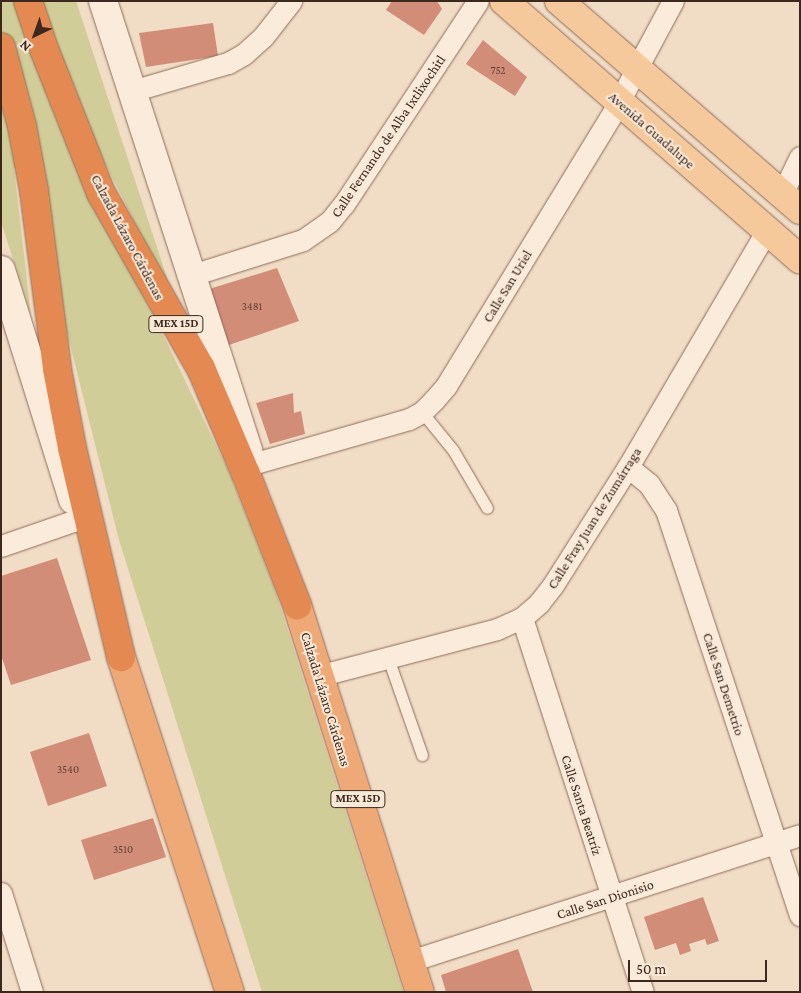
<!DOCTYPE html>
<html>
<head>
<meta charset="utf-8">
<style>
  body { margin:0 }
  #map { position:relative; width:801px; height:993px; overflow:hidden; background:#f1dcc5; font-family:"Crimson Pro",serif }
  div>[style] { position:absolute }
  .green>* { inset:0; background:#d1cd98 }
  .building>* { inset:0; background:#d28d79 }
  .roads { filter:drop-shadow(0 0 1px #8e6c5a) drop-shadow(0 0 1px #8e6c5a) }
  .service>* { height:11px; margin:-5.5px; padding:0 5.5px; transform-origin:5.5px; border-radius:5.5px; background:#fbebda }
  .minor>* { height:21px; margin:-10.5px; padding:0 10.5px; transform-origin:10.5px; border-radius:10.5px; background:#fbebda }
  .tertiary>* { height:28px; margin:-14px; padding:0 14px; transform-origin:14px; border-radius:14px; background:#fbebda }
  .primary>* { height:28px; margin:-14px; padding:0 14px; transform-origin:14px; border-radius:14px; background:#f6c99c }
  .trunk>* { height:28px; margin:-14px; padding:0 14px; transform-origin:14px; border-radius:14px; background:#eea977 }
  .motorway>* { height:28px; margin:-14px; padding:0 14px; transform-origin:14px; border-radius:14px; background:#e58952 }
  span { translate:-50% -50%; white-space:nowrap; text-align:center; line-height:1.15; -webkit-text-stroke:4px #f8e8d6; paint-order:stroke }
  .number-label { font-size:11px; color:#624135 }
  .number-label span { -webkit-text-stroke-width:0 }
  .shield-label span { padding:1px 4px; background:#f8e8d6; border:1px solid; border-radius:4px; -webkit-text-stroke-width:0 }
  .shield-label { font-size:12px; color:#3d281e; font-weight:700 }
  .street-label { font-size:14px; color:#3d281e }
  .frame { position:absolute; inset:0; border:2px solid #3d281e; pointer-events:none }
  .north { position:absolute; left:10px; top:10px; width:50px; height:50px; -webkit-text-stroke:4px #f8e8d6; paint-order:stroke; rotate:222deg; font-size:14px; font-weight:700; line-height:20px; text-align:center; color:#3d281e }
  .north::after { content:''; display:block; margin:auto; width:18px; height:22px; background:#3d281e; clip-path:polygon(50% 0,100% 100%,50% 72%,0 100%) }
  .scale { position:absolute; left:628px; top:960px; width:139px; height:22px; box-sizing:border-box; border:2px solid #3d281e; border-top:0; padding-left:6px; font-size:15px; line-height:18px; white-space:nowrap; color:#3d281e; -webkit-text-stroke:4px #f8e8d6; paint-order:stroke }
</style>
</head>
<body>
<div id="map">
  <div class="green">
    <i style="clip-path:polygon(1px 1px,76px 1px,176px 305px,96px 145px,75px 151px,228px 470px,275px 590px,403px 992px,262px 992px,119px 540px,64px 320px,42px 160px,14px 168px,31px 315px,1px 222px)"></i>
  </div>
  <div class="building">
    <i style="clip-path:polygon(392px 1px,437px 1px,442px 9px,424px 35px,386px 10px)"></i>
    <i style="clip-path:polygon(213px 23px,218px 56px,146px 67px,139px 33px)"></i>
    <i style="clip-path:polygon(483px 40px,527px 77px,515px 96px,466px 64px)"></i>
    <i style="clip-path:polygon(277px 268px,299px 321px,226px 346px,206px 290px)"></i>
    <i style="clip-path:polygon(293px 393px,294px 413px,301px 411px,305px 434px,270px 444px,256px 403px)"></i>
    <i style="clip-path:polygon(57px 558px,91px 660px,11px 685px,1px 655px,1px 576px)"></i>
    <i style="clip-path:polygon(89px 733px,107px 786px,48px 806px,30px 752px)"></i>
    <i style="clip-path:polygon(153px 818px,166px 857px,94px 880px,81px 840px)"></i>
    <i style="clip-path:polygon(703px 897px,719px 941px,707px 945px,705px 939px,689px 944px,691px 951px,680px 955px,676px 943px,655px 950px,644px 917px)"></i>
    <i style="clip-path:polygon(518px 949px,533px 992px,446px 992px,441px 975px)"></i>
  </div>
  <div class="roads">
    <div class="service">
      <i style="left:422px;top:412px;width:49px;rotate:50.8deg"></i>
      <i style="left:453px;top:450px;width:67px;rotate:59.6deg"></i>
      <i style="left:388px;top:658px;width:103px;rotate:70.7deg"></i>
    </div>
    <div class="minor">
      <i style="left:132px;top:91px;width:100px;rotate:-16.3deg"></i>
      <i style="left:228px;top:63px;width:18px;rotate:-29deg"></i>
      <i style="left:244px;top:54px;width:25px;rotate:-42deg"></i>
      <i style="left:263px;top:37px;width:46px;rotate:-52.1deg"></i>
      <i style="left:782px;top:194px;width:41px;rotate:-64.1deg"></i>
      <i style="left:192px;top:275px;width:116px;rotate:-17.5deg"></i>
      <i style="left:303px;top:240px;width:33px;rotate:-35deg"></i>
      <i style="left:330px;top:221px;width:22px;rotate:-51deg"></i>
      <i style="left:344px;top:204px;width:243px;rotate:-56.6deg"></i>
      <i style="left:252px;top:464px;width:163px;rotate:-16deg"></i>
      <i style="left:409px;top:419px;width:15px;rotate:-28deg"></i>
      <i style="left:422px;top:412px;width:17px;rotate:-45deg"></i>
      <i style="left:434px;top:400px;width:18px;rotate:-49deg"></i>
      <i style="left:446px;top:386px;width:324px;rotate:-58.6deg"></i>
      <i style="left:615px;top:109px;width:123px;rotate:-61.8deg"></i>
      <i style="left:628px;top:467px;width:27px;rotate:39deg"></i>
      <i style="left:649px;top:484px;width:31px;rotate:57deg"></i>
      <i style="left:666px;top:510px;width:427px;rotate:71.7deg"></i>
      <i style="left:1px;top:546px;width:83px;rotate:-19.1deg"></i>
      <i style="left:522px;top:618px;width:393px;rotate:72.1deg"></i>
      <i style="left:318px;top:676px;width:185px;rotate:-14.7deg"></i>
      <i style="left:497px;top:629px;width:27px;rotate:-24deg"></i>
      <i style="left:522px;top:618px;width:23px;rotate:-41deg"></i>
      <i style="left:539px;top:603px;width:23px;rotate:-52deg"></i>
      <i style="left:553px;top:585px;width:140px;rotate:-57.6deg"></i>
      <i style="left:628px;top:467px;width:275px;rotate:-59.6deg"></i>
      <i style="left:1px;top:893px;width:104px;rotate:72.6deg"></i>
      <i style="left:410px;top:961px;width:410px;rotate:-17.9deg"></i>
    </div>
    <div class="tertiary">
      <i style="left:103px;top:1px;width:473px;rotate:72.1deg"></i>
      <i style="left:1px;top:270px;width:241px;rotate:72.6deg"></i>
    </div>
    <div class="primary">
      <i style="left:504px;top:1px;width:393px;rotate:41.1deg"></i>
      <i style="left:559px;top:1px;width:319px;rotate:40.9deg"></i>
    </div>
    <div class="trunk">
      <i style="left:297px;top:605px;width:406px;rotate:72.4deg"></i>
      <i style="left:121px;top:657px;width:352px;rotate:72deg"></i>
    </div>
    <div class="motorway">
      <i style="left:28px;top:1px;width:51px;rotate:71.6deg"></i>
      <i style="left:44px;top:49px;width:155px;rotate:68.4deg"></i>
      <i style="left:101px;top:193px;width:202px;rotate:60.3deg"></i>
      <i style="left:201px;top:368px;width:115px;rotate:67deg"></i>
      <i style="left:246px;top:474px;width:141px;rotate:68.7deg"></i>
      <i style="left:1px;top:47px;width:82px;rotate:75.1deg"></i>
      <i style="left:22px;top:126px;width:66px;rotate:79.5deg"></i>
      <i style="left:34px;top:191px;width:179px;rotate:82.6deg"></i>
      <i style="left:57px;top:369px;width:80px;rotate:79.2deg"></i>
      <i style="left:72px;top:448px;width:215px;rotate:76.8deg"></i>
    </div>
  </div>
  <div class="number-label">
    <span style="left:498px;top:70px">752</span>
    <span style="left:252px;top:306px">3481</span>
    <span style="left:68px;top:769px">3540</span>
    <span style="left:123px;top:849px">3510</span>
  </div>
  <div class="shield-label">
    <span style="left:176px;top:324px">MEX 15D</span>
    <span style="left:358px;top:799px">MEX 15D</span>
  </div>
  <div class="street-label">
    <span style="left:652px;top:130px;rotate:41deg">Avenida Guadalupe</span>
    <span style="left:388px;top:136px;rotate:-56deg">Calle Fernando de Alba Ixtlixochitl</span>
    <span style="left:128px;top:237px;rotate:62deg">Calzada Lázaro Cárdenas</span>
    <span style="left:507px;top:286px;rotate:-59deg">Calle San Uriel</span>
    <span style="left:594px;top:518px;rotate:-58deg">Calle Fray Juan de Zumárraga</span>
    <span style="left:724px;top:684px;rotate:72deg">Calle San Demetrio</span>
    <span style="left:326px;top:699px;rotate:73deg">Calzada Lázaro Cárdenas</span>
    <span style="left:582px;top:805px;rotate:72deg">Calle Santa Beatríz</span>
    <span style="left:605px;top:899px;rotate:-18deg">Calle San Dionisio</span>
  </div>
  <div class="frame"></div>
  <div class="north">N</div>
  <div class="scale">50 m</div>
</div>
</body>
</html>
